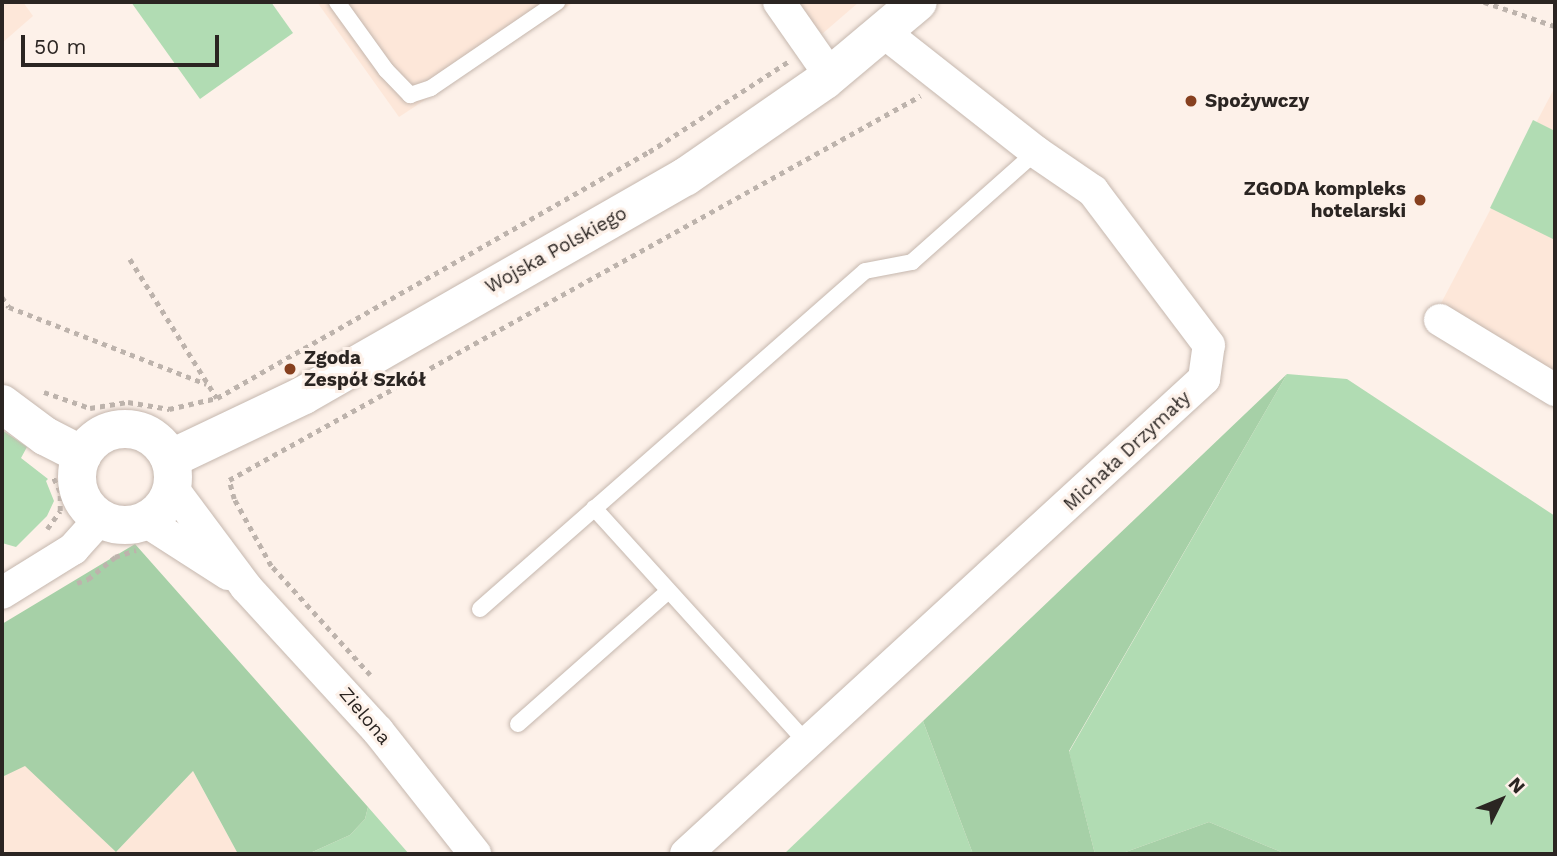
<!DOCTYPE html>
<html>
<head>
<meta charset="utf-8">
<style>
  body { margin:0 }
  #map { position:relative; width:1557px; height:856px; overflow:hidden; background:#fdf1e9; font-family:"Work Sans",sans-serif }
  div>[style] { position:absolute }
  .built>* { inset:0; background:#fde7d9 }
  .green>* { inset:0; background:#b1dcb3 }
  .forest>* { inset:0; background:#a6d0a7 }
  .path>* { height:4.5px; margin-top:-2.25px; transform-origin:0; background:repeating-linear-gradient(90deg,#bdb3ac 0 5px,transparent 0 10px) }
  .roads { filter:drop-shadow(0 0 2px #c5b7ae) drop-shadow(0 0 2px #c5b7ae) }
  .lane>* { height:16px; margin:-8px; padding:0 8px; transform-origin:8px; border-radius:8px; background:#fff }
  .street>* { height:32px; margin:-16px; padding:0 16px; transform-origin:16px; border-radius:16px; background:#fff }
  .secondary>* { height:38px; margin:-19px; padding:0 19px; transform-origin:19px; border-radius:19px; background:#fff }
  .secondary>.ring { margin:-19px; padding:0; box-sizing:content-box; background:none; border:38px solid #fff; border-radius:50% }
  .dots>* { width:19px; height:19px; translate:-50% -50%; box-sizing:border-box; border:4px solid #fdf1e9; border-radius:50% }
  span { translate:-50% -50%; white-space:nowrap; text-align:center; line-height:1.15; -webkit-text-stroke:6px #fdf1e9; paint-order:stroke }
  .poi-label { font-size:19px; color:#2b2522; font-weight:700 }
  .left { translate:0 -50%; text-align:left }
  .right { translate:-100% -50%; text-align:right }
  .street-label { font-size:19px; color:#2b2522 }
  .frame { position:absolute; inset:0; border:4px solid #2b2522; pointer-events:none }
  .north { position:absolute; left:1466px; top:765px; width:70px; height:70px; -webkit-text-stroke:5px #fdf1e9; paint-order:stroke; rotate:47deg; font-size:19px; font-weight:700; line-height:28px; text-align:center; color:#2b2522 }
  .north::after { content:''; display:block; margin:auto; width:24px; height:32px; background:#2b2522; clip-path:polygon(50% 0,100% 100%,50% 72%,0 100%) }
  .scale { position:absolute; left:21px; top:35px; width:198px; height:32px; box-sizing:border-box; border:4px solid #2b2522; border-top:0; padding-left:9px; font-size:21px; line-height:24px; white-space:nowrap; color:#2b2522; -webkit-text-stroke:5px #fdf1e9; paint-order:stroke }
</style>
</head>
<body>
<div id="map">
  <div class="built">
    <i style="clip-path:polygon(2px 2px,23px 2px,33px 16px,2px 43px)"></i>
    <i style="clip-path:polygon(317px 2px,574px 2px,399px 117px)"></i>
    <i style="clip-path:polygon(796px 2px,859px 2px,822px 34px)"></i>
    <i style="clip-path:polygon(1555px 87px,1555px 376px,1438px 309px)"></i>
    <i style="clip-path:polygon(25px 765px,116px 852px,193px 771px,238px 854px,2px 854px,2px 777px)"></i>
  </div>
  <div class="green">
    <i style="clip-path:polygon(131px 2px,271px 2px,293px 33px,200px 99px)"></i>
    <i style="clip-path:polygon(1533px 120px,1555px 131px,1555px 240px,1490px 208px)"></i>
    <i style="clip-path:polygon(1287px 374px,1347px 379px,1555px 516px,1555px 854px,1286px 854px,1209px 822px,1120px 854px,1095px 854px,1069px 752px)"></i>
    <i style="clip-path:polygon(2px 430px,27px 447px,21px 458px,48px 479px,46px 481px,54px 501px,47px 516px,16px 547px,2px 543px)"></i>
    <i style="clip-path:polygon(923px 721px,973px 854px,784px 854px)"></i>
    <i style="clip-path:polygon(368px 807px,409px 854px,308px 854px,350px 835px,365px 819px)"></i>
  </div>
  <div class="forest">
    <i style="clip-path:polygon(1287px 374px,1069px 751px,1095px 854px,973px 854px,923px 721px)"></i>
    <i style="clip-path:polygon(135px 544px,368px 807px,365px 819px,350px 835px,308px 854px,238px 854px,193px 771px,116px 852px,25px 766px,2px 777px,2px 624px)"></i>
    <i style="clip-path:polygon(1209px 822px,1286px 854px,1120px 854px)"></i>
  </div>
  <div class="path">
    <i style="left:1484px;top:2px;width:75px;rotate:18.7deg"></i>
    <i style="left:130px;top:259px;width:164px;rotate:58deg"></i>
    <i style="left:2px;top:297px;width:12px;rotate:55deg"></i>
    <i style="left:9px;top:307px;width:212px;rotate:21.3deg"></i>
    <i style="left:44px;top:392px;width:49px;rotate:19.2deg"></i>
    <i style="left:90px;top:408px;width:38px;rotate:-9deg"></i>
    <i style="left:128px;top:402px;width:42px;rotate:9.7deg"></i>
    <i style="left:169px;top:409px;width:49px;rotate:-12.9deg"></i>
    <i style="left:217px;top:398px;width:497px;rotate:-29.7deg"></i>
    <i style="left:649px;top:152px;width:167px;rotate:-33deg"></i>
    <i style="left:47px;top:529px;width:22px;rotate:-54deg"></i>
    <i style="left:60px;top:511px;width:19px;rotate:-90deg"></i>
    <i style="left:60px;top:492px;width:17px;rotate:-115deg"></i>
    <i style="left:77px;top:583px;width:12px;rotate:-20deg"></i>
    <i style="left:88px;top:579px;width:35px;rotate:-39deg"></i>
    <i style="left:115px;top:557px;width:22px;rotate:-18deg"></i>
    <i style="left:370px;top:675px;width:147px;rotate:-132.2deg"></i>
    <i style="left:271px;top:566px;width:77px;rotate:-118.9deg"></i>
    <i style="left:234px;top:499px;width:20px;rotate:-105deg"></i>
    <i style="left:229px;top:480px;width:791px;rotate:-29.06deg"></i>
  </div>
  <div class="roads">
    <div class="lane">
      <i style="left:337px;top:2px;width:84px;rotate:54.2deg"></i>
      <i style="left:386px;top:70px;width:35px;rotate:46deg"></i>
      <i style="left:410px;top:95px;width:22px;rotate:-18deg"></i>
      <i style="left:431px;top:88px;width:153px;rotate:-34.3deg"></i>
      <i style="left:594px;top:508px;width:319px;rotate:47.8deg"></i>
      <i style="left:480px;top:609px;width:512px;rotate:-41.28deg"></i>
      <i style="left:865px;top:271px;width:48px;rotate:-10.8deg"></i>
      <i style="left:912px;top:262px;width:166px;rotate:-41.6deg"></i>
      <i style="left:518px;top:724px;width:199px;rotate:-41.5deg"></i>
    </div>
    <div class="street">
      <i style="left:779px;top:2px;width:89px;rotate:55.1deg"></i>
      <i style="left:1440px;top:320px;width:135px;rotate:31.3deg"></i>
      <i style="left:173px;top:489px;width:122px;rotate:53.3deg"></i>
      <i style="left:246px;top:587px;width:195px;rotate:47.5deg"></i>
      <i style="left:378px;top:731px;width:157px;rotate:51.7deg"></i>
      <i style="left:144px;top:520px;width:100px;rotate:32.7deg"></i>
      <i style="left:2px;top:593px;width:84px;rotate:-31.8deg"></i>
      <i style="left:73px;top:549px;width:40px;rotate:-48deg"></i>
      <i style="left:686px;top:854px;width:703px;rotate:-42.52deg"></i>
      <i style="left:1204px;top:379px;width:34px;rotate:-82deg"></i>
      <i style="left:1209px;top:345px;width:193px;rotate:-127deg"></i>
      <i style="left:1093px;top:191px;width:69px;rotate:-145.6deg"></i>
      <i style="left:1036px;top:152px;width:196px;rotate:-141.8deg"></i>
    </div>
    <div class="secondary">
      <i style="left:2px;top:404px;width:54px;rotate:36.7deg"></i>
      <i style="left:45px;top:436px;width:42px;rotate:27.2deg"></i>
      <i class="ring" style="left:77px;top:429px;width:58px;height:58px"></i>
      <i style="left:170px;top:459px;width:148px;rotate:-25.5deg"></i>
      <i style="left:304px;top:395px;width:439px;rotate:-29.8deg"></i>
      <i style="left:685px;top:177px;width:170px;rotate:-34.7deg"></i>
      <i style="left:825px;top:80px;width:121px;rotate:-40deg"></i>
    </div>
  </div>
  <div class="dots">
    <i style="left:1191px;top:101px;background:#87401f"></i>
    <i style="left:1420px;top:200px;background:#87401f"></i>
    <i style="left:290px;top:369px;background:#87401f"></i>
  </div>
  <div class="poi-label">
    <span class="left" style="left:1205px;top:101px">Spożywczy</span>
    <span class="right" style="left:1406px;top:200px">ZGODA kompleks<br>hotelarski</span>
    <span class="left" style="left:304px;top:369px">Zgoda<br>Zespół Szkół</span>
  </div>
  <div class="street-label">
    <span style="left:556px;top:250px;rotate:-29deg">Wojska Polskiego</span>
    <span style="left:1127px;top:451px;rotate:-43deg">Michała Drzymały</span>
    <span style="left:365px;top:716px;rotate:50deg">Zielona</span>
  </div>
  <div class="frame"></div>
  <div class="north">N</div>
  <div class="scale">50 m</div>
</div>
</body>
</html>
